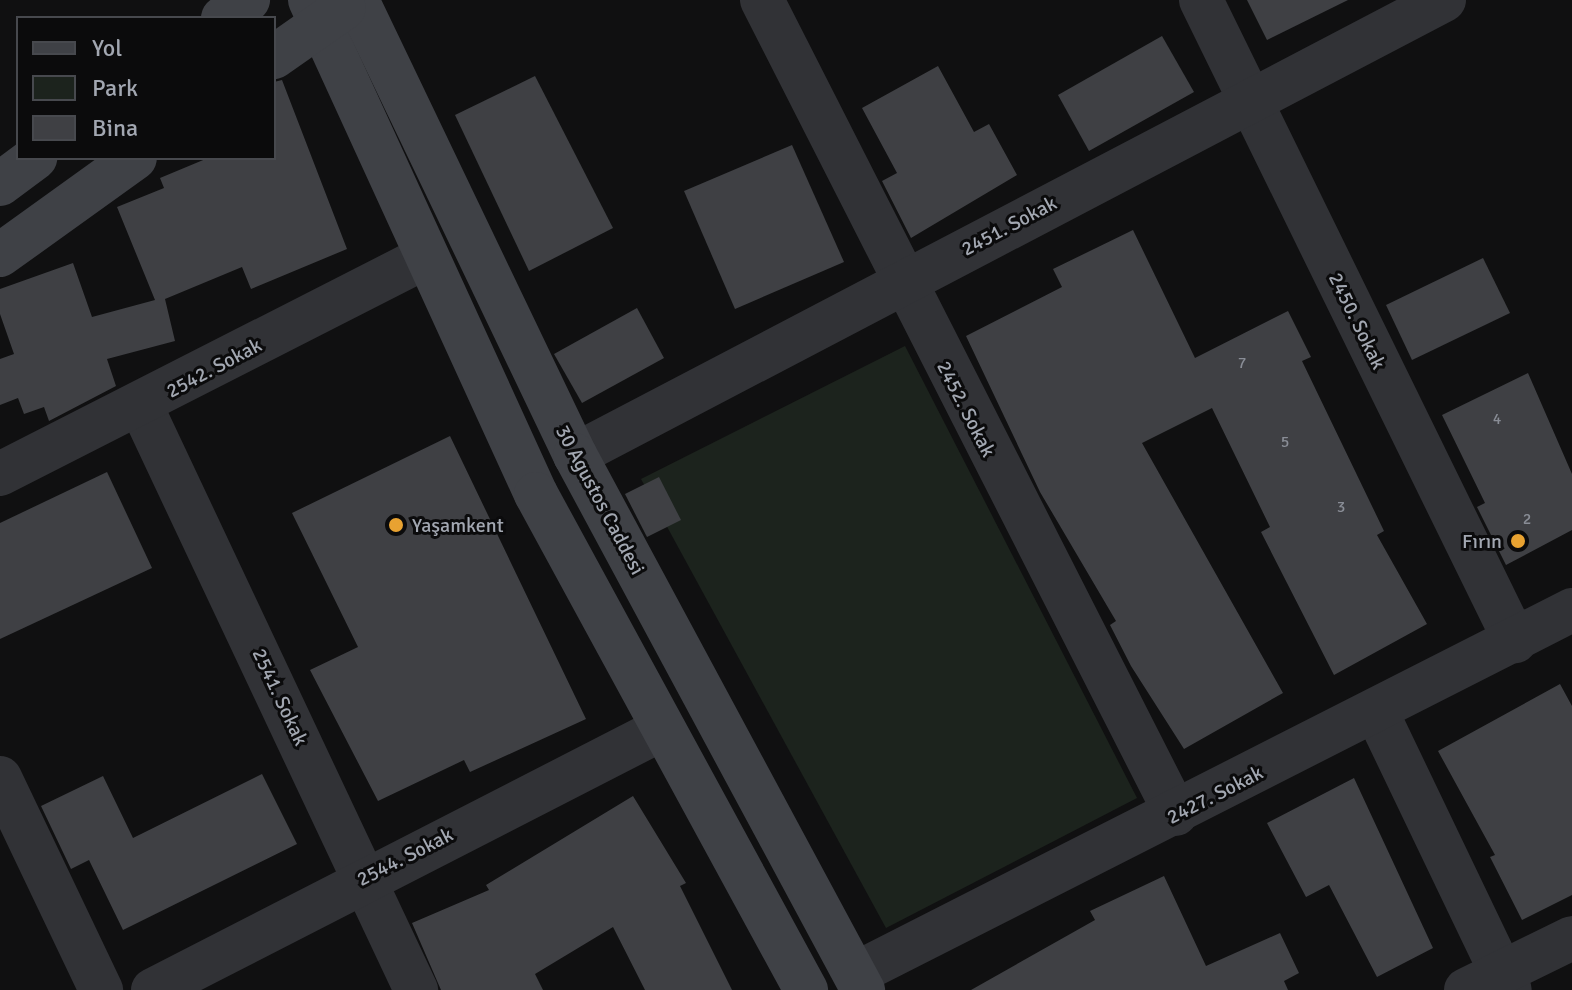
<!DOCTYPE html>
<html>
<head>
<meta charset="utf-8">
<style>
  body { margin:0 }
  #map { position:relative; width:1572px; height:990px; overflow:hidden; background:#101011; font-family:Signika,sans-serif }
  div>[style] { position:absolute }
  .green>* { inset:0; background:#1c231d }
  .building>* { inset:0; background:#3f4044 }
  .street>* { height:44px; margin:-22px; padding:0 22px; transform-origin:22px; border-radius:22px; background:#313236 }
  .secondary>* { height:44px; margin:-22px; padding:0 22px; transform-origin:22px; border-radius:22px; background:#3f4146 }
  .dots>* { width:22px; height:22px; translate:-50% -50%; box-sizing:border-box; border:4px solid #0b0b0c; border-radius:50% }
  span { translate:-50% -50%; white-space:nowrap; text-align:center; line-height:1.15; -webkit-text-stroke:6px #0b0b0c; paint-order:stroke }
  .number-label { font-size:16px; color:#898d96 }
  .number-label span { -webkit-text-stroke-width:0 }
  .street-label { font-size:20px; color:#a2a7b1 }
  .poi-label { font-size:20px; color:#a2a7b1 }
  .left { translate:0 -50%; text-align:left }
  .right { translate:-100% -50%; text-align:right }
  .legend { position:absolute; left:16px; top:16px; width:260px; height:144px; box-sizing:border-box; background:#0b0b0c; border:2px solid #47494e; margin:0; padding:10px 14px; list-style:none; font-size:24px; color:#a2a7b1 }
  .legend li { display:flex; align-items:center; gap:16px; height:40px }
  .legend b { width:40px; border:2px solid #47494e }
</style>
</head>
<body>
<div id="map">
  <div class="green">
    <i style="clip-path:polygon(905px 346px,1137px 798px,886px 928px,641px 479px)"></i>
  </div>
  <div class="building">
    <i style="clip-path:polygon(1247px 0,1348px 0,1267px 40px)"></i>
    <i style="clip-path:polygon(1162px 36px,1194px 92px,1089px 151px,1058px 95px)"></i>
    <i style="clip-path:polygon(938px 66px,974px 132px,989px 124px,1017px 175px,911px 238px,882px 181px,897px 173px,862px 108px)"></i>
    <i style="clip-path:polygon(535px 76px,613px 228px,529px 271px,455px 115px)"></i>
    <i style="clip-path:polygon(282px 80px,347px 249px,251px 289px,242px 267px,165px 299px,175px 341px,107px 359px,116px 386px,49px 421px,44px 407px,24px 414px,18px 398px,0 405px,0 359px,14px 354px,0 314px,0 289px,73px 263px,92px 317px,155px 300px,117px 207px,164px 188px,160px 178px,208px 158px,274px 158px,274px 82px)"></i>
    <i style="clip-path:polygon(792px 145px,844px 262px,735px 309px,684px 191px)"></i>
    <i style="clip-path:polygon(1133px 230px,1195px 358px,1288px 311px,1311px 357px,1302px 361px,1384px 531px,1377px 535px,1427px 624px,1334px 675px,1261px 532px,1270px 527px,1212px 408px,1142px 443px,1283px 693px,1184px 749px,1131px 666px,1110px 625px,1116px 621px,1040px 492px,966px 336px,1062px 287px,1053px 269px)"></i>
    <i style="clip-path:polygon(1483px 258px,1510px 313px,1412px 360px,1386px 305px)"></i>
    <i style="clip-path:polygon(637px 308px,664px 358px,582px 403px,554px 354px)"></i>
    <i style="clip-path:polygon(1528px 373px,1572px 474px,1572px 530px,1506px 565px,1477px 507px,1485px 503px,1442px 415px)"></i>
    <i style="clip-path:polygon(450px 436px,586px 719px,470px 772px,464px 760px,378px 801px,310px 670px,358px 647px,292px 513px)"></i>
    <i style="clip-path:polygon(107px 472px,152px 568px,0 639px,0 523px)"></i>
    <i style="clip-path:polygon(659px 477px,681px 520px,647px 537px,625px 494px)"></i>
    <i style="clip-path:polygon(1560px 684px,1572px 706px,1572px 895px,1522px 920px,1490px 857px,1495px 855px,1438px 751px)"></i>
    <i style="clip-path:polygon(262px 774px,297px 844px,123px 930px,89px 860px,71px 869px,41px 806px,103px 776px,133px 838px)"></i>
    <i style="clip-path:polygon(1354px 778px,1433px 948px,1377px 977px,1329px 885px,1306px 897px,1267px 823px)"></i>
    <i style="clip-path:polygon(633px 796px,686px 883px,680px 886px,732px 990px,645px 990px,613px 927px,535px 974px,543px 990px,441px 990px,412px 923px,489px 890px,486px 885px)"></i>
    <i style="clip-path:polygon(1164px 876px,1206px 966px,1280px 933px,1299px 973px,1284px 981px,1288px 990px,971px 990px,1095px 920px,1090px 911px)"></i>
  </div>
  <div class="street">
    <i style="left:762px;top:0;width:913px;rotate:63.04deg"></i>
    <i style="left:1201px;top:0;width:714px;rotate:63.9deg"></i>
    <i style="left:141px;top:406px;width:646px;rotate:64.78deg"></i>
    <i style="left:575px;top:455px;width:981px;rotate:-27.64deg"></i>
    <i style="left:0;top:474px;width:477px;rotate:-27deg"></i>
    <i style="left:1377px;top:713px;width:307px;rotate:64.4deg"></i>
    <i style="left:0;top:778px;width:235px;rotate:64.5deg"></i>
    <i style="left:855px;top:974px;width:804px;rotate:-26.92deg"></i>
    <i style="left:153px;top:990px;width:570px;rotate:-27.15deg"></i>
    <i style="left:1466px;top:990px;width:118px;rotate:-26.1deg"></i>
  </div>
  <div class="secondary">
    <i style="left:310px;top:0;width:543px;rotate:65.42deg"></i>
    <i style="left:536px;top:494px;width:565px;rotate:61.44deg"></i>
    <i style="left:357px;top:0;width:505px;rotate:64.4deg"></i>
    <i style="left:575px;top:455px;width:608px;rotate:61.71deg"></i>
    <i style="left:223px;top:18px;width:31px;rotate:-36deg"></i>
    <i style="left:274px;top:57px;width:85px;rotate:-35deg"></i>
    <i style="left:0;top:184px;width:44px;rotate:-36.6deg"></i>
    <i style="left:0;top:255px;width:166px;rotate:-35.7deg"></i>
  </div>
  <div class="dots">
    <i style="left:396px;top:525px;background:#e8a231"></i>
    <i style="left:1518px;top:541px;background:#e8a231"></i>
  </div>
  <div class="number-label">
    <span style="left:1242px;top:363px">7</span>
    <span style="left:1497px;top:419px">4</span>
    <span style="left:1285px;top:442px">5</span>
    <span style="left:1341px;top:507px">3</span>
    <span style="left:1527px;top:519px">2</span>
  </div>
  <div class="street-label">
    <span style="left:1009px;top:226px;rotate:-28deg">2451. Sokak</span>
    <span style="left:1357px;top:321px;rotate:64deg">2450. Sokak</span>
    <span style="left:214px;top:368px;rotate:-28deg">2542. Sokak</span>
    <span style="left:966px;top:409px;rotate:63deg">2452. Sokak</span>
    <span style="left:600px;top:500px;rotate:62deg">30 Agustos Caddesi</span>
    <span style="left:280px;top:697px;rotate:65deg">2541. Sokak</span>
    <span style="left:1215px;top:795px;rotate:-27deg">2427. Sokak</span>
    <span style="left:405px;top:857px;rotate:-27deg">2544. Sokak</span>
  </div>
  <div class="poi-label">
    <span class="left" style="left:412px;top:525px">Yaşamkent</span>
    <span class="right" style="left:1502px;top:541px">Fırın</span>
  </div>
  <ul class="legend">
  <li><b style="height:10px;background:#3f4146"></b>Yol</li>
  <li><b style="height:22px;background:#1c231d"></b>Park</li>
  <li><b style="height:22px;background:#3f4044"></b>Bina</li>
  </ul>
</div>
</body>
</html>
